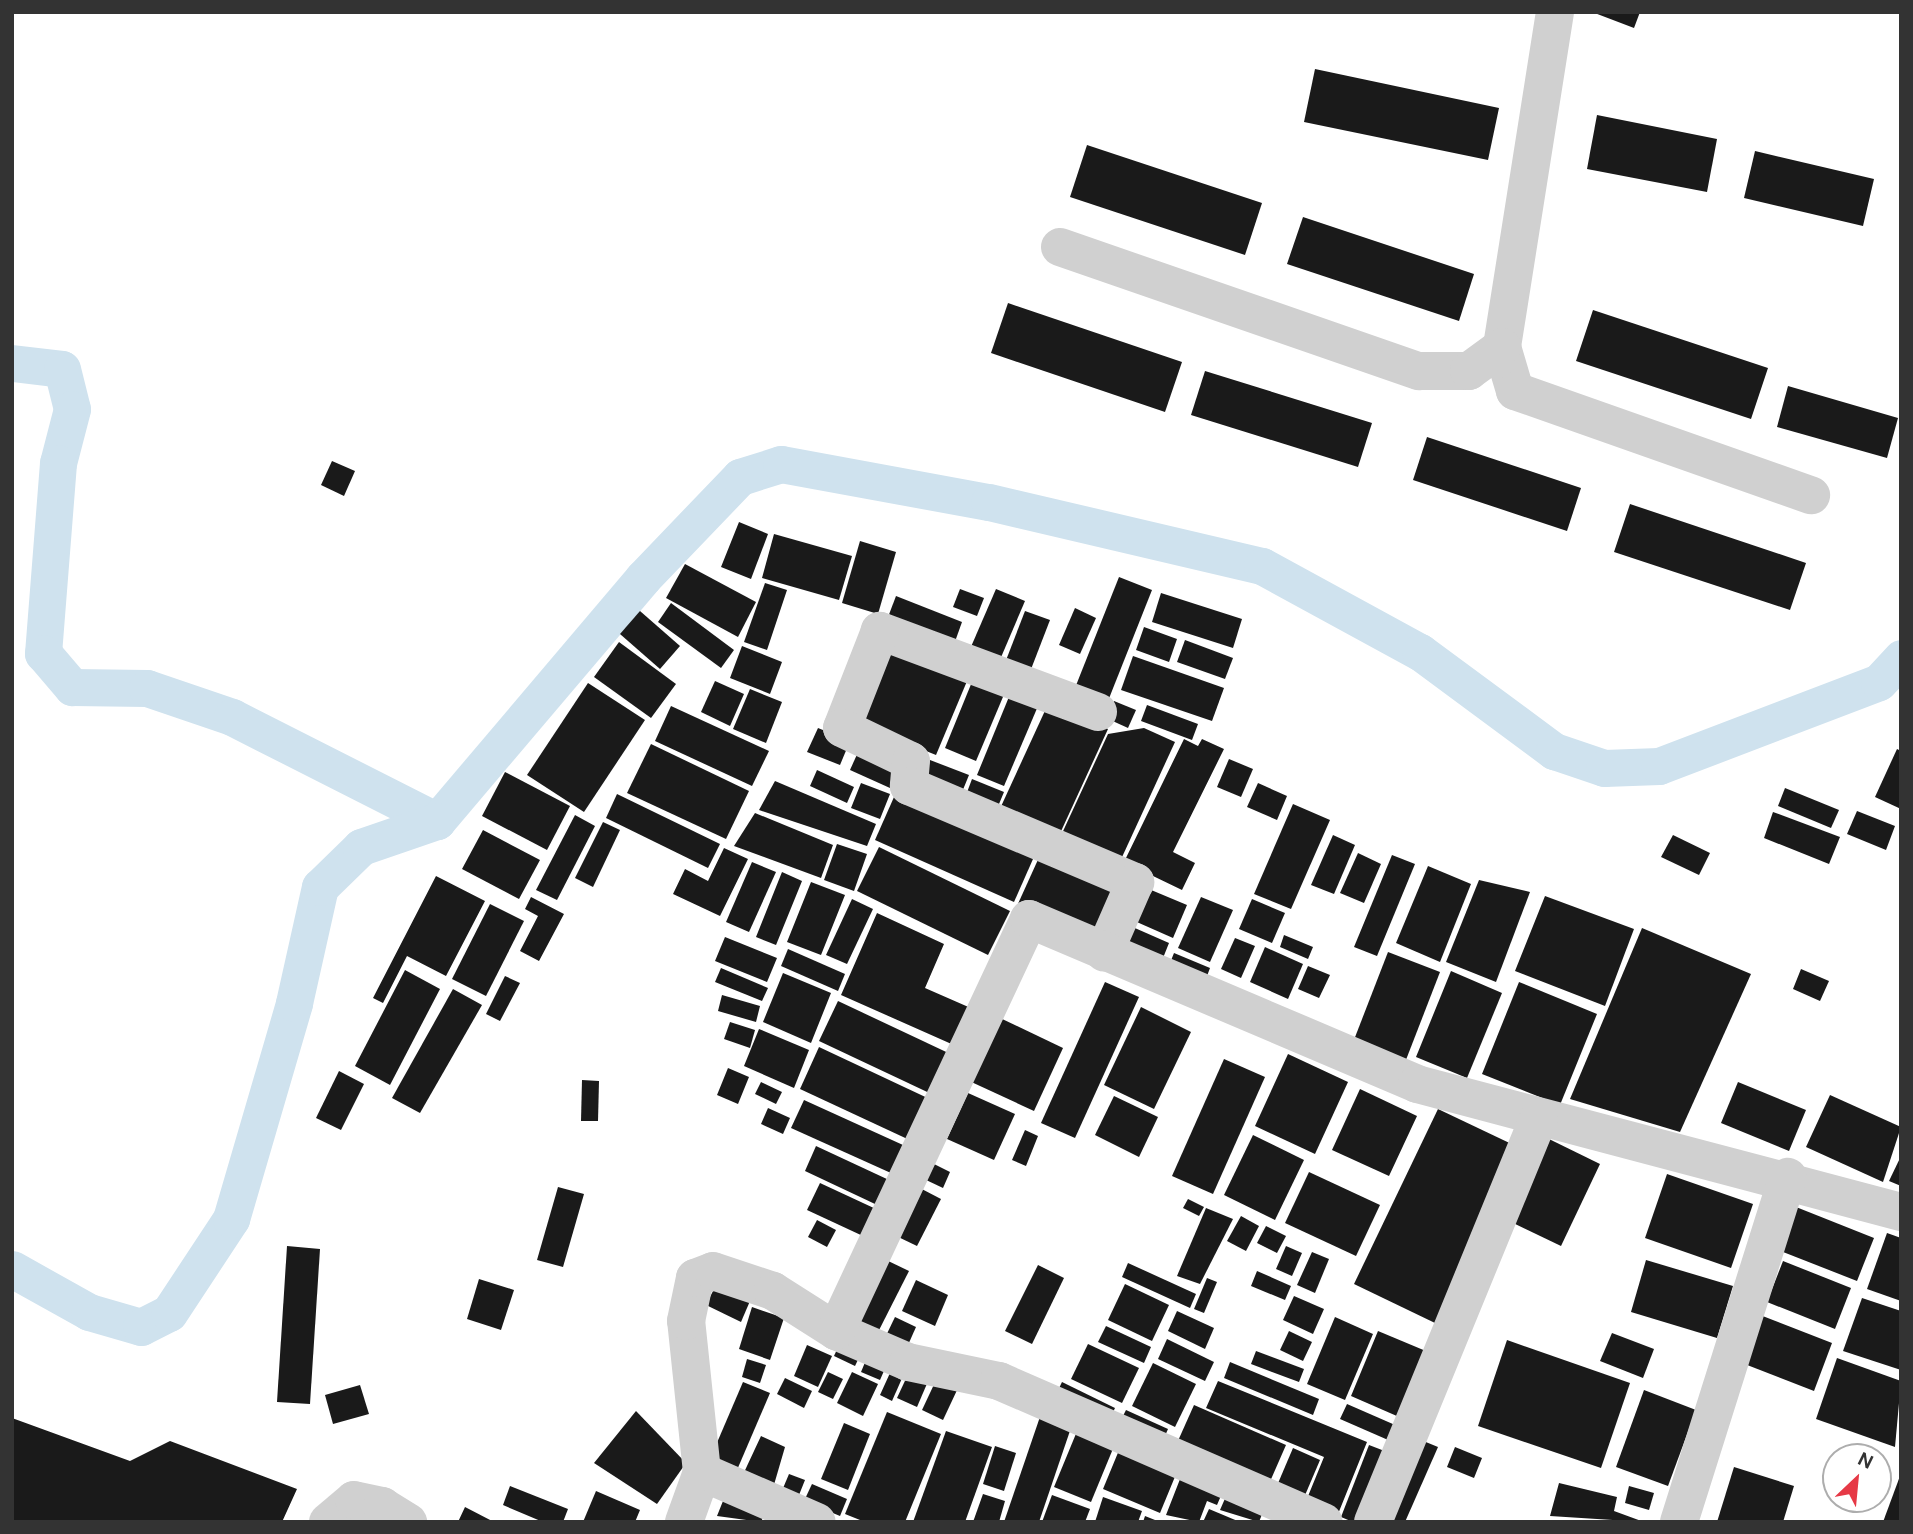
<!DOCTYPE html>
<html>
<head>
<meta charset="utf-8">
<style>
  body { margin:0 }
  #map { position:relative; width:1913px; height:1534px; overflow:hidden; background:#fff; font-family:"DM Sans",sans-serif }
  div>[style] { position:absolute }
  .canal>* { height:37px; margin:-18.5px; padding:0 18.5px; transform-origin:18.5px; border-radius:18.5px; background:#cfe2ee }
  .building>* { inset:0; background:#1a1a1a }
  .street>* { height:38px; margin:-19px; padding:0 19px; transform-origin:19px; border-radius:19px; background:#d0d0d0 }
  span { translate:-50% -50%; white-space:nowrap; text-align:center; line-height:1.15; -webkit-text-stroke:7px #fff; paint-order:stroke }
  .frame { position:absolute; inset:0; border:14px solid #333; pointer-events:none }
  .north { position:absolute; left:1822px; top:1443px; width:70px; height:70px; box-sizing:border-box; background:#fff; border:2px solid #adadad; border-radius:50%; rotate:26deg; font-size:19px; font-weight:700; line-height:28px; text-align:center; color:#333 }
  .north::after { content:''; display:block; margin:auto; width:24px; height:32px; background:#e63946; clip-path:polygon(50% 0,100% 100%,50% 72%,0 100%) }
</style>
</head>
<body>
<div id="map">
  <div class="canal">
    <i style="left:12px;top:363px;width:50px;rotate:6.8deg"></i>
    <i style="left:62px;top:369px;width:41px;rotate:76deg"></i>
    <i style="left:72px;top:409px;width:56px;rotate:104.5deg"></i>
    <i style="left:58px;top:463px;width:191px;rotate:94.5deg"></i>
    <i style="left:43px;top:653px;width:45px;rotate:49.5deg"></i>
    <i style="left:72px;top:687px;width:75px;rotate:0.8deg"></i>
    <i style="left:147px;top:688px;width:90px;rotate:18.8deg"></i>
    <i style="left:232px;top:717px;width:230px;rotate:26.9deg"></i>
    <i style="left:437px;top:821px;width:319px;rotate:-49.7deg"></i>
    <i style="left:643px;top:578px;width:140px;rotate:-46.2deg"></i>
    <i style="left:740px;top:477px;width:43px;rotate:-17.6deg"></i>
    <i style="left:781px;top:464px;width:211px;rotate:10.4deg"></i>
    <i style="left:989px;top:502px;width:280px;rotate:13.2deg"></i>
    <i style="left:1262px;top:566px;width:180px;rotate:28.6deg"></i>
    <i style="left:1420px;top:652px;width:167px;rotate:36.5deg"></i>
    <i style="left:1554px;top:751px;width:53px;rotate:18.8deg"></i>
    <i style="left:1604px;top:768px;width:55px;rotate:-2.1deg"></i>
    <i style="left:1659px;top:766px;width:235px;rotate:-20.9deg"></i>
    <i style="left:1879px;top:682px;width:33px;rotate:-47deg"></i>
    <i style="left:12px;top:1269px;width:88px;rotate:29.2deg"></i>
    <i style="left:89px;top:1312px;width:54px;rotate:16.1deg"></i>
    <i style="left:141px;top:1327px;width:31px;rotate:-27deg"></i>
    <i style="left:169px;top:1313px;width:113px;rotate:-56.6deg"></i>
    <i style="left:231px;top:1219px;width:225px;rotate:-73.7deg"></i>
    <i style="left:294px;top:1003px;width:119px;rotate:-77.4deg"></i>
    <i style="left:320px;top:887px;width:57px;rotate:-44.3deg"></i>
    <i style="left:361px;top:847px;width:80px;rotate:-18.9deg"></i>
  </div>
  <div class="building">
    <i style="clip-path:polygon(1592px 12px,1640px 12px,1634px 28px)"></i>
    <i style="clip-path:polygon(1315px 69px,1499px 108px,1488px 160px,1304px 122px)"></i>
    <i style="clip-path:polygon(1597px 115px,1717px 139px,1707px 192px,1587px 169px)"></i>
    <i style="clip-path:polygon(1087px 145px,1262px 203px,1245px 255px,1070px 197px)"></i>
    <i style="clip-path:polygon(1755px 151px,1874px 179px,1863px 226px,1744px 198px)"></i>
    <i style="clip-path:polygon(1303px 217px,1474px 274px,1459px 321px,1287px 264px)"></i>
    <i style="clip-path:polygon(1008px 303px,1182px 362px,1165px 412px,991px 353px)"></i>
    <i style="clip-path:polygon(1593px 310px,1768px 368px,1751px 419px,1576px 361px)"></i>
    <i style="clip-path:polygon(1205px 371px,1372px 423px,1358px 467px,1191px 415px)"></i>
    <i style="clip-path:polygon(1788px 386px,1898px 418px,1887px 458px,1777px 427px)"></i>
    <i style="clip-path:polygon(1427px 437px,1581px 488px,1567px 531px,1413px 480px)"></i>
    <i style="clip-path:polygon(332px 461px,355px 471px,344px 496px,321px 485px)"></i>
    <i style="clip-path:polygon(1630px 504px,1806px 563px,1790px 610px,1614px 552px)"></i>
    <i style="clip-path:polygon(739px 522px,768px 534px,751px 579px,721px 567px)"></i>
    <i style="clip-path:polygon(774px 534px,852px 556px,839px 600px,762px 578px)"></i>
    <i style="clip-path:polygon(860px 541px,896px 552px,878px 614px,842px 603px)"></i>
    <i style="clip-path:polygon(685px 564px,756px 602px,738px 637px,666px 598px)"></i>
    <i style="clip-path:polygon(1119px 577px,1152px 590px,1104px 711px,1071px 698px)"></i>
    <i style="clip-path:polygon(765px 583px,787px 590px,767px 650px,744px 642px)"></i>
    <i style="clip-path:polygon(960px 589px,984px 598px,977px 616px,953px 607px)"></i>
    <i style="clip-path:polygon(996px 589px,1025px 601px,996px 669px,967px 656px)"></i>
    <i style="clip-path:polygon(1161px 593px,1242px 619px,1233px 648px,1152px 622px)"></i>
    <i style="clip-path:polygon(896px 596px,962px 622px,952px 650px,885px 625px)"></i>
    <i style="clip-path:polygon(671px 603px,734px 650px,721px 668px,658px 622px)"></i>
    <i style="clip-path:polygon(1075px 608px,1096px 618px,1080px 654px,1059px 645px)"></i>
    <i style="clip-path:polygon(640px 611px,680px 646px,660px 669px,620px 634px)"></i>
    <i style="clip-path:polygon(1025px 611px,1050px 620px,1028px 677px,1003px 668px)"></i>
    <i style="clip-path:polygon(1144px 627px,1177px 639px,1169px 662px,1136px 650px)"></i>
    <i style="clip-path:polygon(1185px 640px,1233px 658px,1225px 679px,1177px 662px)"></i>
    <i style="clip-path:polygon(888px 641px,970px 674px,936px 755px,854px 722px)"></i>
    <i style="clip-path:polygon(619px 642px,676px 684px,651px 718px,594px 677px)"></i>
    <i style="clip-path:polygon(742px 646px,782px 662px,770px 694px,730px 678px)"></i>
    <i style="clip-path:polygon(1133px 656px,1224px 688px,1212px 721px,1121px 690px)"></i>
    <i style="clip-path:polygon(976px 672px,1008px 685px,976px 761px,945px 748px)"></i>
    <i style="clip-path:polygon(715px 681px,744px 694px,730px 726px,701px 712px)"></i>
    <i style="clip-path:polygon(588px 683px,645px 720px,584px 812px,527px 775px)"></i>
    <i style="clip-path:polygon(1013px 687px,1041px 699px,1004px 786px,977px 775px)"></i>
    <i style="clip-path:polygon(750px 689px,782px 702px,766px 743px,733px 729px)"></i>
    <i style="clip-path:polygon(1114px 701px,1136px 710px,1128px 728px,1106px 718px)"></i>
    <i style="clip-path:polygon(1049px 702px,1108px 729px,1057px 840px,998px 813px)"></i>
    <i style="clip-path:polygon(1147px 705px,1198px 724px,1192px 740px,1141px 721px)"></i>
    <i style="clip-path:polygon(671px 706px,769px 751px,752px 786px,655px 741px)"></i>
    <i style="clip-path:polygon(818px 728px,850px 741px,840px 765px,807px 752px)"></i>
    <i style="clip-path:polygon(1144px 728px,1175px 742px,1117px 868px,1058px 842px,1108px 734px)"></i>
    <i style="clip-path:polygon(1184px 739px,1198px 746px,1202px 739px,1224px 749px,1173px 852px,1195px 863px,1182px 890px,1124px 862px)"></i>
    <i style="clip-path:polygon(651px 744px,749px 791px,726px 839px,627px 793px)"></i>
    <i style="clip-path:polygon(1897px 749px,1901px 751px,1901px 809px,1875px 797px)"></i>
    <i style="clip-path:polygon(859px 750px,899px 768px,890px 788px,850px 770px)"></i>
    <i style="clip-path:polygon(1229px 759px,1253px 769px,1241px 797px,1217px 787px)"></i>
    <i style="clip-path:polygon(930px 760px,969px 775px,960px 797px,921px 782px)"></i>
    <i style="clip-path:polygon(817px 770px,854px 787px,847px 803px,810px 786px)"></i>
    <i style="clip-path:polygon(505px 772px,570px 806px,547px 850px,482px 816px)"></i>
    <i style="clip-path:polygon(972px 779px,1004px 792px,994px 816px,963px 803px)"></i>
    <i style="clip-path:polygon(775px 781px,876px 824px,867px 846px,759px 810px)"></i>
    <i style="clip-path:polygon(861px 783px,890px 794px,880px 819px,851px 808px)"></i>
    <i style="clip-path:polygon(1258px 783px,1287px 796px,1277px 820px,1247px 807px)"></i>
    <i style="clip-path:polygon(898px 788px,1037px 850px,1014px 902px,875px 840px)"></i>
    <i style="clip-path:polygon(1785px 788px,1839px 810px,1831px 828px,1778px 806px)"></i>
    <i style="clip-path:polygon(617px 794px,720px 844px,708px 868px,606px 818px)"></i>
    <i style="clip-path:polygon(1293px 804px,1330px 820px,1291px 909px,1254px 894px)"></i>
    <i style="clip-path:polygon(1857px 811px,1895px 826px,1886px 850px,1847px 834px)"></i>
    <i style="clip-path:polygon(1773px 812px,1840px 837px,1829px 864px,1764px 838px)"></i>
    <i style="clip-path:polygon(755px 813px,833px 845px,821px 878px,734px 846px)"></i>
    <i style="clip-path:polygon(575px 815px,595px 826px,557px 900px,536px 890px)"></i>
    <i style="clip-path:polygon(603px 822px,620px 830px,593px 887px,575px 878px)"></i>
    <i style="clip-path:polygon(483px 830px,540px 860px,519px 899px,462px 869px)"></i>
    <i style="clip-path:polygon(1333px 835px,1355px 845px,1334px 894px,1311px 885px)"></i>
    <i style="clip-path:polygon(1673px 835px,1710px 853px,1699px 875px,1661px 857px)"></i>
    <i style="clip-path:polygon(837px 844px,867px 854px,854px 891px,824px 880px)"></i>
    <i style="clip-path:polygon(879px 847px,1010px 911px,988px 955px,857px 891px)"></i>
    <i style="clip-path:polygon(724px 848px,748px 859px,720px 916px,673px 894px,685px 869px,708px 881px)"></i>
    <i style="clip-path:polygon(1041px 853px,1118px 886px,1095px 940px,1017px 906px)"></i>
    <i style="clip-path:polygon(1358px 853px,1381px 864px,1364px 903px,1340px 893px)"></i>
    <i style="clip-path:polygon(1392px 855px,1415px 864px,1377px 956px,1354px 947px)"></i>
    <i style="clip-path:polygon(752px 862px,776px 872px,749px 932px,726px 922px)"></i>
    <i style="clip-path:polygon(1428px 866px,1471px 884px,1440px 962px,1396px 943px)"></i>
    <i style="clip-path:polygon(782px 872px,802px 881px,776px 945px,756px 937px)"></i>
    <i style="clip-path:polygon(436px 876px,485px 901px,446px 976px,407px 956px,383px 1003px,373px 998px)"></i>
    <i style="clip-path:polygon(1479px 880px,1530px 892px,1496px 982px,1446px 962px)"></i>
    <i style="clip-path:polygon(811px 882px,845px 895px,821px 955px,787px 942px)"></i>
    <i style="clip-path:polygon(1144px 887px,1187px 905px,1173px 938px,1130px 919px)"></i>
    <i style="clip-path:polygon(1545px 896px,1634px 929px,1605px 1006px,1515px 971px)"></i>
    <i style="clip-path:polygon(531px 897px,564px 914px,539px 961px,520px 951px,538px 916px,525px 909px)"></i>
    <i style="clip-path:polygon(1201px 897px,1233px 910px,1210px 962px,1178px 948px)"></i>
    <i style="clip-path:polygon(852px 899px,873px 909px,847px 964px,826px 955px)"></i>
    <i style="clip-path:polygon(1252px 899px,1285px 913px,1272px 943px,1239px 929px)"></i>
    <i style="clip-path:polygon(490px 904px,524px 921px,486px 996px,452px 979px)"></i>
    <i style="clip-path:polygon(877px 913px,944px 944px,925px 988px,973px 1009px,956px 1046px,841px 995px)"></i>
    <i style="clip-path:polygon(1128px 925px,1169px 943px,1161px 963px,1120px 945px)"></i>
    <i style="clip-path:polygon(1642px 928px,1751px 974px,1680px 1132px,1570px 1099px)"></i>
    <i style="clip-path:polygon(1284px 935px,1313px 947px,1308px 959px,1280px 947px)"></i>
    <i style="clip-path:polygon(725px 937px,777px 958px,767px 982px,715px 961px)"></i>
    <i style="clip-path:polygon(1235px 938px,1255px 946px,1241px 978px,1221px 969px)"></i>
    <i style="clip-path:polygon(1265px 947px,1303px 964px,1288px 999px,1250px 982px)"></i>
    <i style="clip-path:polygon(788px 949px,845px 974px,838px 991px,781px 966px)"></i>
    <i style="clip-path:polygon(1388px 952px,1440px 972px,1404px 1065px,1352px 1045px)"></i>
    <i style="clip-path:polygon(1174px 953px,1210px 968px,1204px 984px,1168px 968px)"></i>
    <i style="clip-path:polygon(1308px 966px,1330px 975px,1319px 998px,1298px 989px)"></i>
    <i style="clip-path:polygon(721px 968px,768px 988px,762px 1001px,715px 982px)"></i>
    <i style="clip-path:polygon(1801px 969px,1829px 981px,1820px 1001px,1793px 989px)"></i>
    <i style="clip-path:polygon(405px 970px,440px 989px,390px 1085px,355px 1066px)"></i>
    <i style="clip-path:polygon(1451px 971px,1502px 993px,1467px 1078px,1416px 1057px)"></i>
    <i style="clip-path:polygon(783px 973px,831px 993px,811px 1043px,763px 1022px)"></i>
    <i style="clip-path:polygon(505px 976px,520px 983px,500px 1021px,486px 1014px)"></i>
    <i style="clip-path:polygon(1105px 982px,1139px 997px,1075px 1138px,1041px 1123px)"></i>
    <i style="clip-path:polygon(1519px 982px,1597px 1014px,1560px 1105px,1482px 1074px)"></i>
    <i style="clip-path:polygon(453px 989px,482px 1005px,420px 1113px,392px 1098px)"></i>
    <i style="clip-path:polygon(722px 995px,760px 1006px,756px 1022px,718px 1011px)"></i>
    <i style="clip-path:polygon(838px 1001px,959px 1058px,940px 1098px,819px 1041px)"></i>
    <i style="clip-path:polygon(1141px 1007px,1191px 1032px,1154px 1109px,1104px 1085px)"></i>
    <i style="clip-path:polygon(998px 1017px,1063px 1048px,1034px 1111px,967px 1080px)"></i>
    <i style="clip-path:polygon(730px 1022px,755px 1030px,750px 1048px,724px 1039px)"></i>
    <i style="clip-path:polygon(759px 1029px,809px 1050px,794px 1088px,744px 1066px)"></i>
    <i style="clip-path:polygon(819px 1047px,936px 1102px,916px 1143px,800px 1089px)"></i>
    <i style="clip-path:polygon(1288px 1054px,1348px 1082px,1315px 1154px,1255px 1126px)"></i>
    <i style="clip-path:polygon(1224px 1059px,1265px 1077px,1213px 1194px,1172px 1176px)"></i>
    <i style="clip-path:polygon(728px 1068px,749px 1077px,738px 1104px,717px 1095px)"></i>
    <i style="clip-path:polygon(339px 1071px,364px 1084px,341px 1130px,316px 1118px)"></i>
    <i style="clip-path:polygon(582px 1080px,599px 1081px,598px 1121px,581px 1121px)"></i>
    <i style="clip-path:polygon(761px 1082px,782px 1092px,776px 1104px,755px 1094px)"></i>
    <i style="clip-path:polygon(1738px 1082px,1806px 1110px,1789px 1151px,1721px 1123px)"></i>
    <i style="clip-path:polygon(1360px 1089px,1417px 1116px,1389px 1176px,1332px 1150px)"></i>
    <i style="clip-path:polygon(968px 1093px,1015px 1114px,994px 1160px,947px 1139px)"></i>
    <i style="clip-path:polygon(1830px 1095px,1901px 1127px,1883px 1182px,1806px 1147px)"></i>
    <i style="clip-path:polygon(1114px 1096px,1158px 1117px,1139px 1157px,1095px 1135px)"></i>
    <i style="clip-path:polygon(804px 1100px,914px 1150px,902px 1178px,791px 1128px)"></i>
    <i style="clip-path:polygon(768px 1108px,790px 1118px,783px 1134px,761px 1124px)"></i>
    <i style="clip-path:polygon(1438px 1109px,1520px 1148px,1435px 1323px,1354px 1284px)"></i>
    <i style="clip-path:polygon(1025px 1130px,1038px 1136px,1026px 1166px,1012px 1160px)"></i>
    <i style="clip-path:polygon(1253px 1135px,1304px 1160px,1275px 1220px,1224px 1195px)"></i>
    <i style="clip-path:polygon(1549px 1139px,1600px 1164px,1561px 1246px,1509px 1221px)"></i>
    <i style="clip-path:polygon(816px 1146px,904px 1187px,892px 1212px,805px 1171px)"></i>
    <i style="clip-path:polygon(1901px 1156px,1901px 1186px,1889px 1181px)"></i>
    <i style="clip-path:polygon(932px 1163px,950px 1172px,943px 1188px,924px 1179px)"></i>
    <i style="clip-path:polygon(1309px 1172px,1380px 1205px,1356px 1256px,1285px 1223px)"></i>
    <i style="clip-path:polygon(1667px 1174px,1753px 1204px,1731px 1268px,1645px 1238px)"></i>
    <i style="clip-path:polygon(820px 1183px,891px 1216px,878px 1243px,807px 1210px)"></i>
    <i style="clip-path:polygon(916px 1186px,941px 1199px,917px 1246px,892px 1234px)"></i>
    <i style="clip-path:polygon(558px 1187px,584px 1194px,563px 1267px,537px 1260px)"></i>
    <i style="clip-path:polygon(1188px 1199px,1204px 1207px,1199px 1216px,1183px 1208px)"></i>
    <i style="clip-path:polygon(1791px 1205px,1874px 1238px,1857px 1281px,1773px 1248px)"></i>
    <i style="clip-path:polygon(1206px 1208px,1233px 1219px,1200px 1284px,1177px 1276px)"></i>
    <i style="clip-path:polygon(1241px 1216px,1259px 1226px,1246px 1251px,1227px 1241px)"></i>
    <i style="clip-path:polygon(817px 1220px,836px 1230px,827px 1247px,808px 1237px)"></i>
    <i style="clip-path:polygon(1266px 1226px,1286px 1236px,1277px 1253px,1257px 1243px)"></i>
    <i style="clip-path:polygon(1887px 1233px,1901px 1238px,1901px 1301px,1867px 1289px)"></i>
    <i style="clip-path:polygon(287px 1246px,320px 1249px,310px 1404px,277px 1402px)"></i>
    <i style="clip-path:polygon(1286px 1246px,1302px 1253px,1292px 1276px,1276px 1269px)"></i>
    <i style="clip-path:polygon(1312px 1252px,1329px 1259px,1315px 1293px,1297px 1285px)"></i>
    <i style="clip-path:polygon(882px 1258px,909px 1271px,874px 1340px,847px 1327px)"></i>
    <i style="clip-path:polygon(1646px 1260px,1733px 1286px,1717px 1338px,1631px 1312px)"></i>
    <i style="clip-path:polygon(1783px 1261px,1851px 1288px,1835px 1329px,1767px 1302px)"></i>
    <i style="clip-path:polygon(1128px 1263px,1196px 1294px,1190px 1308px,1122px 1277px)"></i>
    <i style="clip-path:polygon(1038px 1265px,1064px 1278px,1032px 1344px,1005px 1331px)"></i>
    <i style="clip-path:polygon(1257px 1271px,1291px 1286px,1285px 1300px,1251px 1286px)"></i>
    <i style="clip-path:polygon(1207px 1278px,1217px 1282px,1204px 1313px,1194px 1309px)"></i>
    <i style="clip-path:polygon(479px 1279px,514px 1290px,501px 1330px,467px 1319px)"></i>
    <i style="clip-path:polygon(916px 1280px,948px 1295px,935px 1326px,902px 1311px)"></i>
    <i style="clip-path:polygon(1125px 1284px,1169px 1305px,1152px 1341px,1108px 1320px)"></i>
    <i style="clip-path:polygon(716px 1285px,750px 1301px,741px 1322px,706px 1305px)"></i>
    <i style="clip-path:polygon(1294px 1296px,1324px 1309px,1313px 1334px,1283px 1320px)"></i>
    <i style="clip-path:polygon(1862px 1298px,1901px 1311px,1901px 1370px,1843px 1351px)"></i>
    <i style="clip-path:polygon(752px 1307px,784px 1318px,770px 1360px,739px 1349px)"></i>
    <i style="clip-path:polygon(1177px 1311px,1214px 1328px,1205px 1349px,1168px 1331px)"></i>
    <i style="clip-path:polygon(1760px 1315px,1832px 1343px,1814px 1391px,1742px 1363px)"></i>
    <i style="clip-path:polygon(895px 1317px,916px 1327px,904px 1354px,882px 1344px)"></i>
    <i style="clip-path:polygon(1335px 1317px,1373px 1334px,1345px 1400px,1307px 1384px)"></i>
    <i style="clip-path:polygon(1106px 1326px,1151px 1347px,1144px 1363px,1098px 1342px)"></i>
    <i style="clip-path:polygon(1289px 1331px,1312px 1342px,1303px 1361px,1280px 1350px)"></i>
    <i style="clip-path:polygon(1378px 1331px,1433px 1354px,1406px 1420px,1351px 1396px)"></i>
    <i style="clip-path:polygon(1612px 1333px,1654px 1349px,1643px 1378px,1600px 1361px)"></i>
    <i style="clip-path:polygon(843px 1336px,864px 1347px,855px 1366px,834px 1356px)"></i>
    <i style="clip-path:polygon(1167px 1339px,1214px 1362px,1205px 1381px,1158px 1359px)"></i>
    <i style="clip-path:polygon(1507px 1340px,1630px 1383px,1601px 1468px,1478px 1426px)"></i>
    <i style="clip-path:polygon(1088px 1344px,1139px 1368px,1122px 1403px,1071px 1379px)"></i>
    <i style="clip-path:polygon(807px 1345px,832px 1356px,818px 1387px,794px 1376px)"></i>
    <i style="clip-path:polygon(871px 1348px,890px 1357px,880px 1380px,861px 1372px)"></i>
    <i style="clip-path:polygon(1256px 1351px,1304px 1369px,1299px 1382px,1251px 1364px)"></i>
    <i style="clip-path:polygon(1837px 1358px,1901px 1381px,1895px 1447px,1816px 1419px)"></i>
    <i style="clip-path:polygon(747px 1359px,766px 1365px,760px 1383px,742px 1377px)"></i>
    <i style="clip-path:polygon(895px 1362px,907px 1367px,892px 1401px,880px 1395px)"></i>
    <i style="clip-path:polygon(1230px 1362px,1319px 1399px,1313px 1415px,1224px 1378px)"></i>
    <i style="clip-path:polygon(1153px 1363px,1196px 1384px,1175px 1427px,1132px 1406px)"></i>
    <i style="clip-path:polygon(910px 1370px,929px 1379px,917px 1407px,897px 1398px)"></i>
    <i style="clip-path:polygon(828px 1372px,843px 1379px,833px 1399px,818px 1392px)"></i>
    <i style="clip-path:polygon(852px 1372px,878px 1384px,863px 1416px,837px 1403px)"></i>
    <i style="clip-path:polygon(785px 1378px,812px 1391px,804px 1408px,777px 1394px)"></i>
    <i style="clip-path:polygon(937px 1378px,958px 1388px,943px 1420px,922px 1410px)"></i>
    <i style="clip-path:polygon(1218px 1381px,1367px 1442px,1336px 1519px,1304px 1506px,1324px 1457px,1206px 1408px)"></i>
    <i style="clip-path:polygon(743px 1382px,770px 1393px,737px 1470px,710px 1459px)"></i>
    <i style="clip-path:polygon(1062px 1382px,1115px 1408px,1107px 1425px,1054px 1399px)"></i>
    <i style="clip-path:polygon(360px 1385px,369px 1414px,333px 1424px,325px 1395px)"></i>
    <i style="clip-path:polygon(1644px 1390px,1696px 1410px,1668px 1486px,1616px 1467px)"></i>
    <i style="clip-path:polygon(1347px 1404px,1402px 1428px,1395px 1443px,1340px 1419px)"></i>
    <i style="clip-path:polygon(1194px 1405px,1286px 1445px,1265px 1493px,1173px 1452px)"></i>
    <i style="clip-path:polygon(1043px 1408px,1074px 1419px,1039px 1522px,1004px 1522px)"></i>
    <i style="clip-path:polygon(1126px 1410px,1168px 1429px,1161px 1445px,1118px 1426px)"></i>
    <i style="clip-path:polygon(636px 1411px,686px 1463px,657px 1504px,594px 1463px)"></i>
    <i style="clip-path:polygon(887px 1412px,941px 1434px,905px 1522px,865px 1522px,845px 1514px)"></i>
    <i style="clip-path:polygon(12px 1418px,130px 1461px,170px 1441px,297px 1489px,282px 1522px,12px 1522px)"></i>
    <i style="clip-path:polygon(844px 1423px,870px 1434px,848px 1490px,821px 1479px)"></i>
    <i style="clip-path:polygon(1080px 1424px,1117px 1439px,1091px 1502px,1054px 1487px)"></i>
    <i style="clip-path:polygon(946px 1431px,992px 1447px,965px 1522px,913px 1522px)"></i>
    <i style="clip-path:polygon(761px 1436px,785px 1447px,771px 1495px,740px 1481px)"></i>
    <i style="clip-path:polygon(1416px 1438px,1438px 1447px,1405px 1522px,1380px 1522px)"></i>
    <i style="clip-path:polygon(1122px 1443px,1179px 1467px,1160px 1513px,1103px 1489px)"></i>
    <i style="clip-path:polygon(1369px 1445px,1395px 1455px,1369px 1522px,1353px 1522px,1341px 1517px)"></i>
    <i style="clip-path:polygon(995px 1446px,1016px 1453px,1004px 1491px,983px 1484px)"></i>
    <i style="clip-path:polygon(1455px 1447px,1482px 1458px,1474px 1478px,1447px 1467px)"></i>
    <i style="clip-path:polygon(1293px 1448px,1320px 1460px,1300px 1507px,1273px 1495px)"></i>
    <i style="clip-path:polygon(1734px 1467px,1794px 1486px,1783px 1522px,1717px 1522px)"></i>
    <i style="clip-path:polygon(789px 1474px,805px 1480px,797px 1500px,781px 1493px)"></i>
    <i style="clip-path:polygon(1182px 1474px,1223px 1491px,1217px 1505px,1207px 1501px,1199px 1522px,1166px 1515px)"></i>
    <i style="clip-path:polygon(1900px 1476px,1901px 1522px,1883px 1522px)"></i>
    <i style="clip-path:polygon(1559px 1483px,1617px 1497px,1614px 1511px,1644px 1522px,1550px 1516px)"></i>
    <i style="clip-path:polygon(812px 1484px,847px 1499px,840px 1516px,804px 1501px)"></i>
    <i style="clip-path:polygon(510px 1486px,568px 1509px,563px 1522px,543px 1522px,503px 1505px)"></i>
    <i style="clip-path:polygon(1629px 1486px,1654px 1493px,1649px 1510px,1625px 1503px)"></i>
    <i style="clip-path:polygon(596px 1491px,640px 1510px,635px 1522px,583px 1522px)"></i>
    <i style="clip-path:polygon(727px 1491px,767px 1508px,761px 1522px,717px 1516px)"></i>
    <i style="clip-path:polygon(983px 1494px,1005px 1501px,999px 1522px,973px 1522px)"></i>
    <i style="clip-path:polygon(1227px 1494px,1264px 1509px,1259px 1522px,1220px 1510px)"></i>
    <i style="clip-path:polygon(1052px 1495px,1090px 1509px,1085px 1522px,1042px 1522px)"></i>
    <i style="clip-path:polygon(1103px 1497px,1142px 1511px,1138px 1522px,1095px 1522px)"></i>
    <i style="clip-path:polygon(465px 1507px,494px 1522px,458px 1522px)"></i>
    <i style="clip-path:polygon(1209px 1509px,1240px 1522px,1203px 1522px)"></i>
    <i style="clip-path:polygon(1145px 1516px,1160px 1522px,1143px 1522px)"></i>
  </div>
  <div class="street">
    <i style="left:1555px;top:12px;width:339px;rotate:99deg"></i>
    <i style="left:1502px;top:347px;width:46px;rotate:73.5deg"></i>
    <i style="left:1515px;top:391px;width:314px;rotate:19.4deg"></i>
    <i style="left:1060px;top:247px;width:380px;rotate:19.1deg"></i>
    <i style="left:1419px;top:371px;width:50px"></i>
    <i style="left:1469px;top:371px;width:41px;rotate:-36deg"></i>
    <i style="left:1098px;top:712px;width:233px;rotate:-159.6deg"></i>
    <i style="left:880px;top:631px;width:104px;rotate:111.4deg"></i>
    <i style="left:842px;top:728px;width:76px;rotate:25.6deg"></i>
    <i style="left:911px;top:761px;width:25px;rotate:95deg"></i>
    <i style="left:909px;top:786px;width:246px;rotate:23deg"></i>
    <i style="left:1135px;top:882px;width:77px;rotate:113.6deg"></i>
    <i style="left:836px;top:1331px;width:78px;rotate:23.3deg"></i>
    <i style="left:908px;top:1362px;width:93px;rotate:11.8deg"></i>
    <i style="left:999px;top:1381px;width:354px;rotate:23.5deg"></i>
    <i style="left:702px;top:1472px;width:125px;rotate:23.5deg"></i>
    <i style="left:328px;top:1522px;width:34px;rotate:-40deg"></i>
    <i style="left:354px;top:1500px;width:29px;rotate:12deg"></i>
    <i style="left:382px;top:1506px;width:31px;rotate:32deg"></i>
    <i style="left:684px;top:1522px;width:53px;rotate:-70.2deg"></i>
    <i style="left:702px;top:1472px;width:152px;rotate:-96deg"></i>
    <i style="left:686px;top:1321px;width:44px;rotate:-78.2deg"></i>
    <i style="left:695px;top:1278px;width:19px;rotate:-21deg"></i>
    <i style="left:713px;top:1271px;width:63px;rotate:18.4deg"></i>
    <i style="left:773px;top:1291px;width:75px;rotate:32.4deg"></i>
    <i style="left:836px;top:1331px;width:455px;rotate:-64.9deg"></i>
    <i style="left:1029px;top:919px;width:422px;rotate:23deg"></i>
    <i style="left:1417px;top:1084px;width:501px;rotate:14.81deg"></i>
    <i style="left:1373px;top:1522px;width:437px;rotate:-67.7deg"></i>
    <i style="left:1679px;top:1522px;width:362px;rotate:-72.5deg"></i>
  </div>
  <div class="frame"></div>
  <div class="north">N</div>
</div>
</body>
</html>
